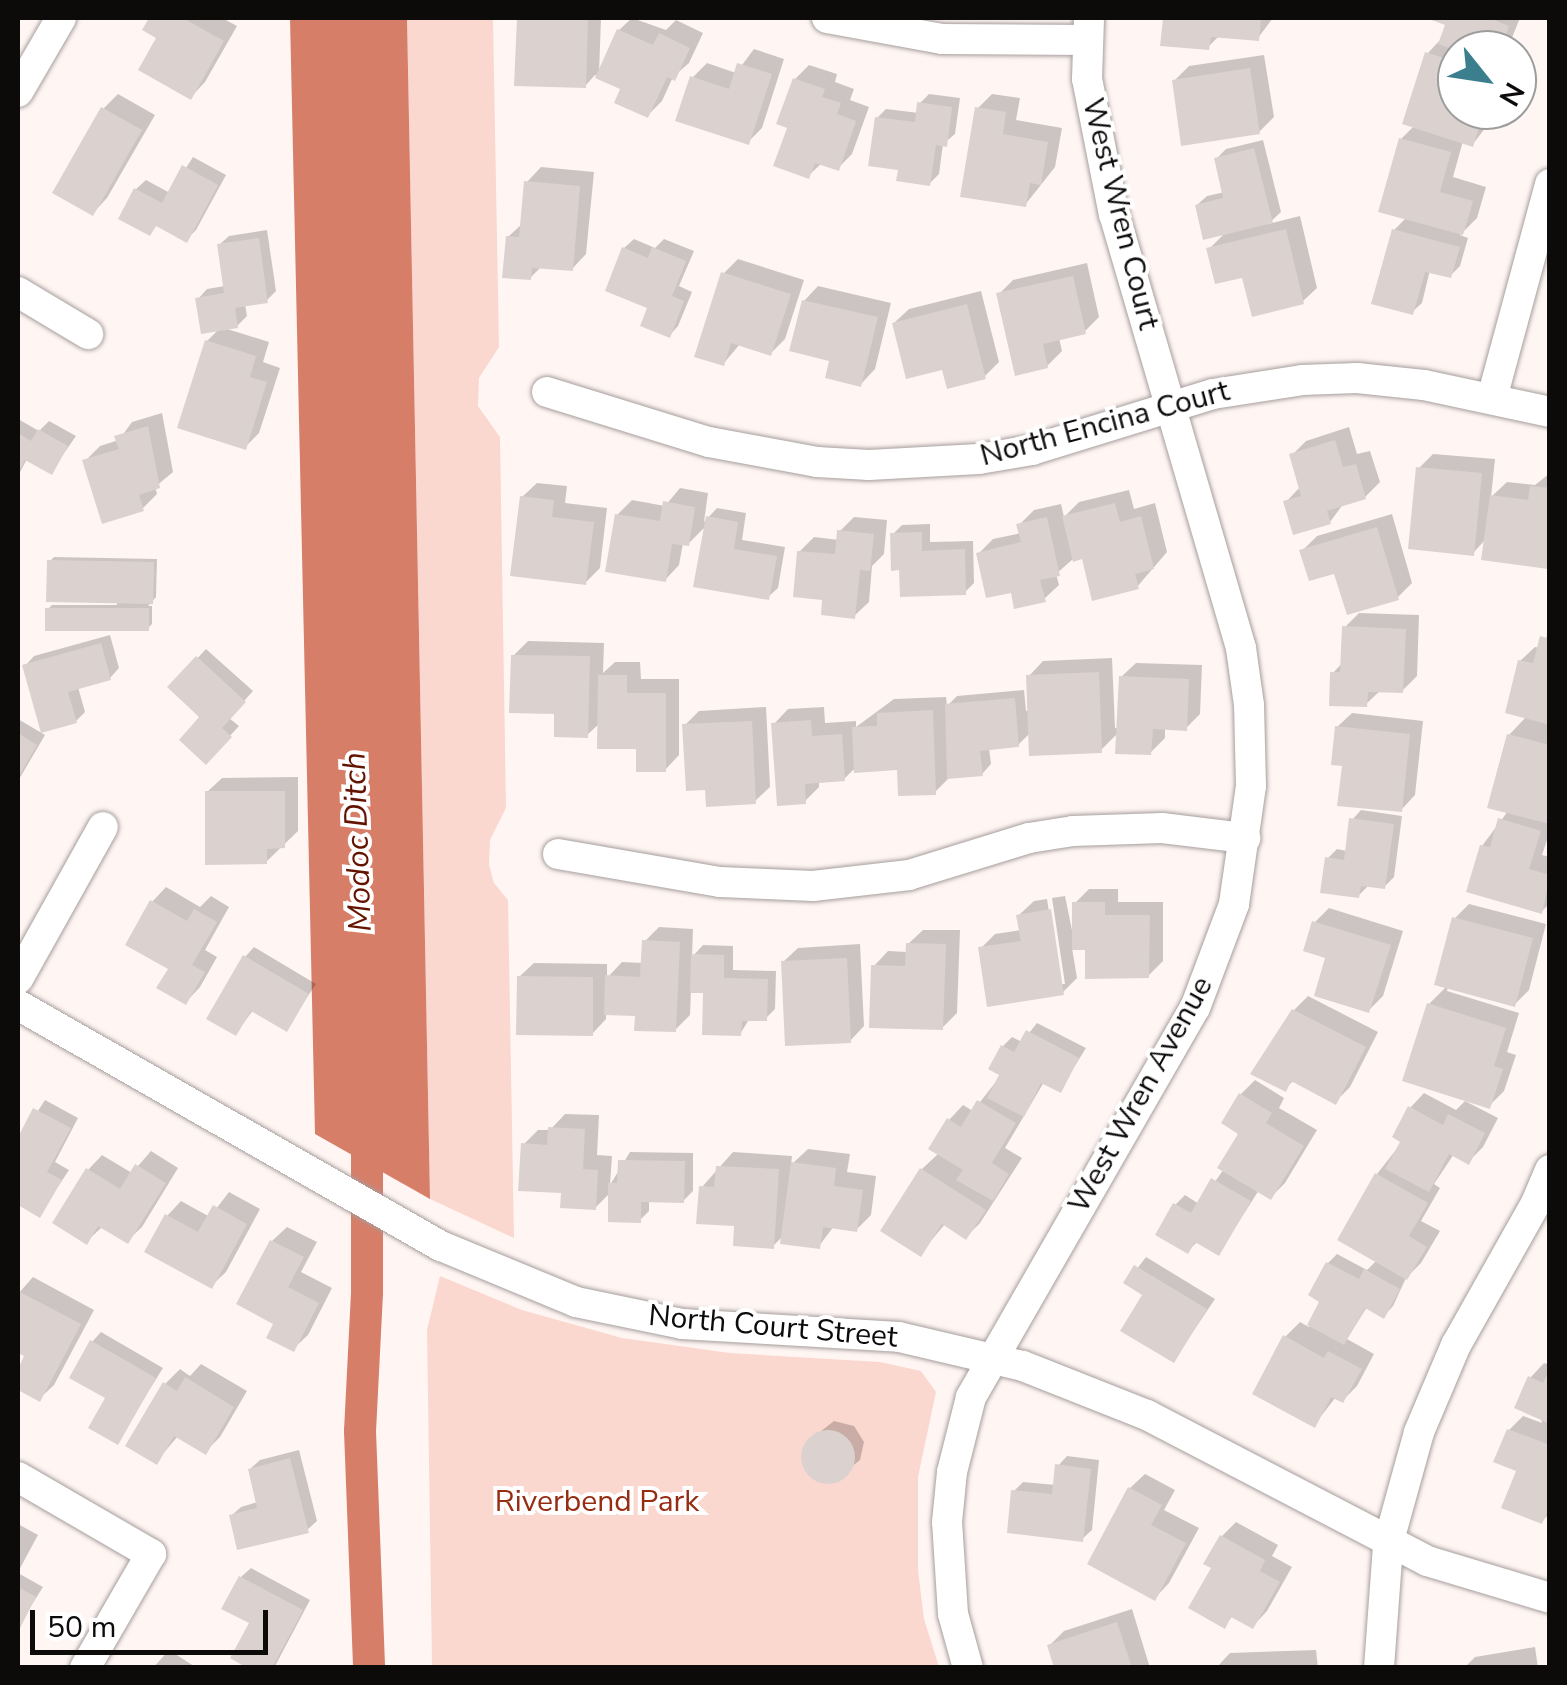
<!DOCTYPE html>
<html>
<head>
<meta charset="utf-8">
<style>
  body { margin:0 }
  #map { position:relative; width:1567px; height:1685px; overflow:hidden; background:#fff6f4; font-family:"Nunito Sans",sans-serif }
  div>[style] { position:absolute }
  .green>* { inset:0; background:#fbd8cf }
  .water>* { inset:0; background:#d77e69 }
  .shadow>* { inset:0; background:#0003 }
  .canal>* { height:32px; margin:-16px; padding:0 16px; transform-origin:16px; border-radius:16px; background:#d77e69 }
  .building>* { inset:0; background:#dbd2d0 }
  .round { border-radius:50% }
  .roads { filter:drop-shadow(0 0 2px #a69e9c) drop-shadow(0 0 2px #a69e9c) }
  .minor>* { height:30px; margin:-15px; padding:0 15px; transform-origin:15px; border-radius:15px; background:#fff }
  span { translate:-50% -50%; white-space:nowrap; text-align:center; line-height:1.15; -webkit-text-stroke:8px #fff; paint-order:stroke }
  .street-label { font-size:30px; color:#0d0a0a }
  .park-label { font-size:30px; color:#962c12 }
  .water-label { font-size:32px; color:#641300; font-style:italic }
  .frame { position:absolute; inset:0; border:20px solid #0d0a0a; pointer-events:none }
  .north { position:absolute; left:1437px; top:30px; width:100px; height:100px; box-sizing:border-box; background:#fff; border:2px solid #9e9d9d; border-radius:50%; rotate:120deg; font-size:28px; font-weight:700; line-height:40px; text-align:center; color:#0d0a0a }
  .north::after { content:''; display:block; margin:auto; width:35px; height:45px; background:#3b7f8e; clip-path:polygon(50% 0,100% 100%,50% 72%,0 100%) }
  .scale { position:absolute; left:30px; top:1610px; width:238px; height:45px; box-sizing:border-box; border:5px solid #0d0a0a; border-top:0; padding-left:12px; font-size:30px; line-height:35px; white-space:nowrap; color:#0d0a0a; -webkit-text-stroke:8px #fff; paint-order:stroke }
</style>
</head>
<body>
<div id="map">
  <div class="green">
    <i style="clip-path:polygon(407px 18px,493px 18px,499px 347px,479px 378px,478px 406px,500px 437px,506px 808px,490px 840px,489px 865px,494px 883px,508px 900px,514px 1238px,430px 1199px)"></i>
    <i style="clip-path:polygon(440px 1276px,522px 1310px,622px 1338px,730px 1353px,880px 1362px,921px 1371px,936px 1392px,918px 1477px,918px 1570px,924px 1619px,939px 1667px,432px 1667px,427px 1330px)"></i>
  </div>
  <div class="water">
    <i style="clip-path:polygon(290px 18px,407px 18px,430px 1199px,315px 1134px)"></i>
  </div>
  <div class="shadow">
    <i style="clip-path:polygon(152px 18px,222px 18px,237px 26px,205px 82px,191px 97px,159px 37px,145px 29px)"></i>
    <i style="clip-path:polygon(519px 18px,601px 18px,599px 74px,619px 30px,632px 18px,666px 30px,676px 20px,703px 33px,689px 63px,673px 77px,662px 101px,648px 115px,623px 88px,595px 75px,585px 86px,517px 84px)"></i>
    <i style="clip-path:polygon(1165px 18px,1273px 18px,1258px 38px,1220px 35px,1208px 47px,1163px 43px)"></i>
    <i style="clip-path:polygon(1432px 18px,1520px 18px,1507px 50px,1457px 50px,1457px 110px,1499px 110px,1473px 144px,1463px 141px,1453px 177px,1486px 187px,1477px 218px,1460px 235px,1468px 238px,1460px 266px,1450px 276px,1430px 270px,1422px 303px,1412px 312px,1394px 230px,1407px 217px,1401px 139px,1415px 125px,1427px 54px,1442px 38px,1448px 23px)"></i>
    <i style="clip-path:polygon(754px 49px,784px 59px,762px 128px,748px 142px,692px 78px,707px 63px,736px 73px)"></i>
    <i style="clip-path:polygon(1264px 55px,1274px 117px,1259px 132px,1174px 81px,1189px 66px)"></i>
    <i style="clip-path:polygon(809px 65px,837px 74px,835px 82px,854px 89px,850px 100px,869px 107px,852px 154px,838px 168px,822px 163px,808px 176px,790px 127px,795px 79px)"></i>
    <i style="clip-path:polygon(118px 94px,155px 115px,107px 198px,93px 213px,103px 109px)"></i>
    <i style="clip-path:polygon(929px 94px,960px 98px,955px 134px,943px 144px,939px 174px,930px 183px,901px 167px,877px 118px,886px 109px,919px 113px,920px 103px)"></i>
    <i style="clip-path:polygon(992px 94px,1020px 98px,1016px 120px,1062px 128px,1055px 167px,1025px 205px,978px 108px)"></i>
    <i style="clip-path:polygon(1263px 140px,1281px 212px,1268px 224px,1300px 216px,1317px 288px,1302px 302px,1244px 275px,1209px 249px,1226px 232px,1197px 205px,1207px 196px,1225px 192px,1217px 158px,1226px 149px)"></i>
    <i style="clip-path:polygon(193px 157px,226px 175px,196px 230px,187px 239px,158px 224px,150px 233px,136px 189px,146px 180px,170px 193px)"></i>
    <i style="clip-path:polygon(541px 167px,594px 172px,586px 254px,572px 269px,542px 266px,530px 278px,508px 237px,523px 223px,527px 182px)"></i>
    <i style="clip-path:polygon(267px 230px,276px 291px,267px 300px,245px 304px,247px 316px,237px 326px,224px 328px,269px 342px,263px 362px,280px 368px,259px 433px,245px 447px,207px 341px,220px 328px,198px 299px,207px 289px,225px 286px,219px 245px,229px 236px)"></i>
    <i style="clip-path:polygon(634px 239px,655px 248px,664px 239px,694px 251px,679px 286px,692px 292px,678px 326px,669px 336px,624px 248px)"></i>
    <i style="clip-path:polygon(738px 259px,804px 280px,785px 339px,771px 353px,740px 344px,724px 363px,723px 274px)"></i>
    <i style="clip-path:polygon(1087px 263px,1099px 317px,1084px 332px,1059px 338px,1062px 351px,1047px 366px,999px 294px,1013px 280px)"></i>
    <i style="clip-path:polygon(818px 286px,891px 303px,875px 369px,861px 384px,832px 359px,804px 301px)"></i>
    <i style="clip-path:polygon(981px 291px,999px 362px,984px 377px,894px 323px,909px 309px)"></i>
    <i style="clip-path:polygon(162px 413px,173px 472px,155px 487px,157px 494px,142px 509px,85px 461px,100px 446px,119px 440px,132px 422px)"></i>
    <i style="clip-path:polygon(18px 419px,39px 431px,49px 421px,76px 436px,51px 472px,27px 459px,18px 476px)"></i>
    <i style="clip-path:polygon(1349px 427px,1357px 454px,1370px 451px,1380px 482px,1365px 497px,1344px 503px,1330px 522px,1286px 502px,1301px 486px,1292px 455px,1306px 441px)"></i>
    <i style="clip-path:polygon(1433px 454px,1495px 459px,1491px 497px,1507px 482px,1535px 485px,1550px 473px,1550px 564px,1486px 539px,1473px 553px,1419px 468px)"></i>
    <i style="clip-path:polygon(537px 483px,567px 486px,565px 503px,607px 508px,600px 568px,586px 582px,522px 497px)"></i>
    <i style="clip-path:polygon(680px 488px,708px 493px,704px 522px,717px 508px,746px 513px,742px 540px,785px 547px,778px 588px,768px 597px,707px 525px,688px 544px,683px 543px,679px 565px,665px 580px,617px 515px,632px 500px,665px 506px)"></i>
    <i style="clip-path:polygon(1129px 490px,1134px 509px,1155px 503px,1167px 552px,1137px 587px,1084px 556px,1073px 559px,1056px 574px,1059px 585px,1044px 599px,1012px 590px,978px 554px,993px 539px,1021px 533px,1019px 525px,1034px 510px,1061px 504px,1064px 517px,1079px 502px)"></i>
    <i style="clip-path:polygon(1392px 514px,1412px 583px,1398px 597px,1302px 551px,1317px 536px)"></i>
    <i style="clip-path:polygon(854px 517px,887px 520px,884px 554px,872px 566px,869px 602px,854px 616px,825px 598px,799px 552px,814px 537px,839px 540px,839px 532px)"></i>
    <i style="clip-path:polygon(930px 524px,930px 542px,973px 541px,974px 583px,965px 592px,902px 568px,893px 534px,902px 525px)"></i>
    <i style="clip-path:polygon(54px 557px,157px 559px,156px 597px,148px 606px,152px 606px,152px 624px,148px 628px,48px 609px,52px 605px,117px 605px,117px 601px,50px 561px)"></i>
    <i style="clip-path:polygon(1359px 613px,1419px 615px,1417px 676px,1402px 691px,1381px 690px,1366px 704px,1333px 673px,1343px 662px,1345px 627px)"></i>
    <i style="clip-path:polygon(1550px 631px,1550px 831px,1542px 855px,1550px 857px,1550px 903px,1541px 912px,1482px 846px,1508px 811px,1509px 735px,1527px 716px,1520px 661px,1535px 647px,1540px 648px)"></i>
    <i style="clip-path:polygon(110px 635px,119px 668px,110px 678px,78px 687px,85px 712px,76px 721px,25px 666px,34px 656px)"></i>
    <i style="clip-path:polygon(528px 641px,604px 643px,603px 673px,615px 662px,640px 662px,641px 679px,679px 679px,679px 755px,665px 770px,600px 723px,587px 735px,557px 712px,513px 656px)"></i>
    <i style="clip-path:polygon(206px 649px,253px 691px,229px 718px,239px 726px,206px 762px,203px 717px,171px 687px)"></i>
    <i style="clip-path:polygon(1112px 658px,1115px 728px,1119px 728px,1121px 677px,1136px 663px,1202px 665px,1200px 714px,1186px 728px,1165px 728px,1165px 738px,1150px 753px,1119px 732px,1101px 750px,1031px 732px,1018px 745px,989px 748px,991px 764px,982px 774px,951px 776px,935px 792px,900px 768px,853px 770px,844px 779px,819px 781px,819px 787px,805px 801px,774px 724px,788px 709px,824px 707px,825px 723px,856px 721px,856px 727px,894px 699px,946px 697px,947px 706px,957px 696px,1024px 690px,1026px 711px,1030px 710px,1029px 676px,1043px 661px)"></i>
    <i style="clip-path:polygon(766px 707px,770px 787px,755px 801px,685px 725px,699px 711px)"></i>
    <i style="clip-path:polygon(1352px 713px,1423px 721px,1415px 795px,1401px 810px,1345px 764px,1337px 727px)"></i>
    <i style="clip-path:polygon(18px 719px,45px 735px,18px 781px)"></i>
    <i style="clip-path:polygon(298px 777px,298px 831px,266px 862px,207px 792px,222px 778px)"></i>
    <i style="clip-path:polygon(1361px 810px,1402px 816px,1394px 877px,1384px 887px,1368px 886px,1358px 896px,1327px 859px,1337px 849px,1347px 851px,1352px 820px)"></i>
    <i style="clip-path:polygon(166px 887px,200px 907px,211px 896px,229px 907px,205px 950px,217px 957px,200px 987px,186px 1002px,152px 902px)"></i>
    <i style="clip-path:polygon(1089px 889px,1118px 889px,1118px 902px,1163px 902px,1163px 961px,1148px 976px,1087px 948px,1072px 948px,1077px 978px,1062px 993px,981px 948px,995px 934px,1021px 930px,1019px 915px,1034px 901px,1047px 899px,1060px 984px,1065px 984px,1052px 898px,1065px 896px,1074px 940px,1075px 903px)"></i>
    <i style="clip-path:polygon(1469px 904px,1546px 924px,1529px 990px,1515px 1004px,1448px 986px,1447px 991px,1519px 1013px,1507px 1052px,1516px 1055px,1504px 1091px,1489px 1106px,1429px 1004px,1447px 986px,1455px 918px)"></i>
    <i style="clip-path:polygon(1329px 908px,1403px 931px,1383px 996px,1369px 1010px,1329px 956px,1314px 923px)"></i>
    <i style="clip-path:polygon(659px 927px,693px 929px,692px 957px,703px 945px,733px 946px,733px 970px,776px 971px,775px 1009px,766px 1018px,750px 1018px,740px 1034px,706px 990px,691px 990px,690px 1015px,675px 1030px,638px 1013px,606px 1012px,606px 1019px,592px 1034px,519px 977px,534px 963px,607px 964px,607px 978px,622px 962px,644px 963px,644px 942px)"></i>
    <i style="clip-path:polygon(923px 930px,960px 930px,957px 1013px,942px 1028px,874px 966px,888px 951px,908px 952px,908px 944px)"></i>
    <i style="clip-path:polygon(860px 944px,864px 1026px,850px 1041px,783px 962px,798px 948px)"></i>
    <i style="clip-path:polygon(254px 947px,316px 984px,286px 1029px,254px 1009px,236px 1033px,245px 957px)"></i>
    <i style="clip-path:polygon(1308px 996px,1378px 1032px,1350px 1087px,1335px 1102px,1294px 1080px,1285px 1089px,1294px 1010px)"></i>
    <i style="clip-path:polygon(1037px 1023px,1086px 1048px,1060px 1090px,1044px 1082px,1005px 1148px,1022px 1158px,980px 1223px,966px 1237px,945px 1224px,920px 1254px,922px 1169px,939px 1153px,949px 1120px,963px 1105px,973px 1111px,1002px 1074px,1003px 1046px,1012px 1037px,1022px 1042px)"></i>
    <i style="clip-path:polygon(1255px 1080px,1284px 1098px,1279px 1108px,1317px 1130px,1285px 1183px,1271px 1197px,1259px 1190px,1219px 1253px,1198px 1241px,1188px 1251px,1175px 1205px,1185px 1195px,1199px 1204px,1224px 1169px,1241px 1133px,1241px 1094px)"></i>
    <i style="clip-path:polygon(1424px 1093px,1456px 1110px,1465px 1101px,1498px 1118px,1483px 1147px,1468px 1162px,1454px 1154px,1434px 1184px,1440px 1188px,1421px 1221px,1440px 1231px,1421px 1263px,1406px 1278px,1393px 1306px,1384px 1316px,1367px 1307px,1347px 1339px,1374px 1354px,1357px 1386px,1343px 1400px,1336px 1397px,1314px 1425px,1285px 1337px,1300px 1322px,1309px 1327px,1323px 1301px,1328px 1263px,1337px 1254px,1367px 1270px,1377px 1260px,1377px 1174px,1403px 1141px,1410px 1108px)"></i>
    <i style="clip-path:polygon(45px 1100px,78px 1118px,55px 1162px,69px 1170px,40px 1214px,18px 1202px,18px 1142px)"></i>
    <i style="clip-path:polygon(565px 1114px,599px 1115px,597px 1155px,612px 1156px,610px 1185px,630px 1152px,693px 1153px,693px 1191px,683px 1201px,649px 1200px,649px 1211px,640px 1220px,611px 1192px,595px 1208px,564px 1191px,524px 1144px,538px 1130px,550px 1130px)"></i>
    <i style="clip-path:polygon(808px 1149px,850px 1154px,847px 1172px,876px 1176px,871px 1215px,857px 1229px,834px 1226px,819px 1246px,783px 1236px,773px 1246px,737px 1224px,702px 1187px,733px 1152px,792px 1156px,791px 1165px)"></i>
    <i style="clip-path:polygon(151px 1151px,178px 1168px,142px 1227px,127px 1241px,101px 1228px,86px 1242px,88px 1170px,102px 1155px,132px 1173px)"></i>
    <i style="clip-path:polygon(229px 1192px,260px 1209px,226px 1272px,211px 1286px,167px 1216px,181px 1201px,210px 1217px)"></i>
    <i style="clip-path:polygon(287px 1227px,317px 1242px,301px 1272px,332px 1288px,308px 1335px,293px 1349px,277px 1323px,239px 1303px,272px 1241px)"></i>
    <i style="clip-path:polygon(1146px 1257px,1215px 1299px,1174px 1360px,1146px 1294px,1127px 1282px)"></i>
    <i style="clip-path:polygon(33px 1277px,94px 1310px,54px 1385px,39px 1399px,18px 1387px,18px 1374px,28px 1355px,18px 1350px,18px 1294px)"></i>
    <i style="clip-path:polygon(101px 1332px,163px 1368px,117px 1442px,92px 1342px)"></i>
    <i style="clip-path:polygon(1544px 1363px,1550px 1365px,1550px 1513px,1542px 1521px,1509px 1430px,1523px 1416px,1542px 1423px,1530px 1378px)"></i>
    <i style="clip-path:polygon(201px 1364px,247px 1391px,220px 1437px,205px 1452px,178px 1436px,156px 1462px,165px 1384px,180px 1369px,190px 1376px)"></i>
    <i style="clip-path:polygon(834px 1421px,854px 1426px,864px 1442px,860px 1460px,832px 1482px,813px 1478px,802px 1461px,807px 1442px)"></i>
    <i style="clip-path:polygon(299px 1450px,317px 1521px,307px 1530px,231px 1516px,241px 1507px,258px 1502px,250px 1469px,260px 1460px)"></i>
    <i style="clip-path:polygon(1067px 1456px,1099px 1460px,1092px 1530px,1082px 1539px,1014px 1491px,1023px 1482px,1056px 1485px,1058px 1466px)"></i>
    <i style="clip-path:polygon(1145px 1474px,1175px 1490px,1164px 1510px,1199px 1528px,1169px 1583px,1155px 1598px,1130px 1488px)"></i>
    <i style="clip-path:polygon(1236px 1522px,1278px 1545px,1272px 1556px,1292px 1567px,1267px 1611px,1253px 1626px,1234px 1615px,1224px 1625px,1214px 1567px,1222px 1536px)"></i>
    <i style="clip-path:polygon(18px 1524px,38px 1535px,18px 1572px)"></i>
    <i style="clip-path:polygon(251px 1568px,310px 1600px,274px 1668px,252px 1668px,252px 1622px,241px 1577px)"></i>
    <i style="clip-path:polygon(18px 1573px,43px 1587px,19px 1625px,18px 1624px)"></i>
    <i style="clip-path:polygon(1132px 1609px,1150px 1668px,1057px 1668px,1050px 1645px,1064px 1631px)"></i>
    <i style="clip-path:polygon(1535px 1647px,1538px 1668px,1464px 1668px,1475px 1657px)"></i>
    <i style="clip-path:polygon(169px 1650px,197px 1668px,153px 1668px)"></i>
    <i style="clip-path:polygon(1316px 1650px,1318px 1668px,1216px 1668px,1230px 1653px)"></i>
  </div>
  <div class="canal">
    <i style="left:367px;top:1122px;width:171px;rotate:90deg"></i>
    <i style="left:367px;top:1293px;width:138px;rotate:92.9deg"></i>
    <i style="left:360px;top:1431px;width:237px;rotate:87.8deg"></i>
  </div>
  <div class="building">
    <i style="clip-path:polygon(149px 18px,183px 18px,224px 41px,191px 100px,138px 70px,156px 38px,142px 30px)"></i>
    <i style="clip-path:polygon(517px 18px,588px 18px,586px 88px,514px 86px)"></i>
    <i style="clip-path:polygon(1163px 18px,1261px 18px,1259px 41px,1211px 37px,1209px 50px,1160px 46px)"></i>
    <i style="clip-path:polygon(1426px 18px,1489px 18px,1509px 26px,1501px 50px,1457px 51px,1438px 44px,1445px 25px)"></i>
    <i style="clip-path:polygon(617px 29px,653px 45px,659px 33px,690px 48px,675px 81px,667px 77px,648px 118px,614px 103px,620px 89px,595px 78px)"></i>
    <i style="clip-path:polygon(1425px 52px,1457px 62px,1457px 110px,1497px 110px,1494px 119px,1483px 115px,1473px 147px,1402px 124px)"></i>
    <i style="clip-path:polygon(737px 63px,772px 74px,749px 145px,675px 121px,690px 76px,729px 89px)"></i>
    <i style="clip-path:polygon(1250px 68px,1260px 134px,1181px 146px,1172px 80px)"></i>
    <i style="clip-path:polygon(793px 78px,825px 89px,822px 97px,841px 103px,837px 114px,856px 121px,839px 171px,815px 163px,809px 179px,773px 166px,787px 128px,776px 124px)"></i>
    <i style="clip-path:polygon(917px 102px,952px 107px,947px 147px,936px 145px,930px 186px,896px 181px,898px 170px,868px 166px,875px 117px,915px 122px)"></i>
    <i style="clip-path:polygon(101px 107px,142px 130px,93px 216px,52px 193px)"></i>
    <i style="clip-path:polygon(975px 107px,1006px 112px,1003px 134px,1048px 142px,1041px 185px,1030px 183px,1026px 207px,960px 197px)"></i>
    <i style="clip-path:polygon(1399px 138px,1451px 152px,1440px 192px,1473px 201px,1463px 235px,1378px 212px)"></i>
    <i style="clip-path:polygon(1254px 148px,1273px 223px,1203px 240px,1195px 205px,1223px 198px,1214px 158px)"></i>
    <i style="clip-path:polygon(182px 165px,218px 185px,187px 243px,156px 226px,150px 236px,118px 219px,134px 188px,162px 203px)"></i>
    <i style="clip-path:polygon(524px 181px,580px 186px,573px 271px,532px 268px,531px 280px,502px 278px,506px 236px,519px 237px)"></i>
    <i style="clip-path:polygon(1286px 229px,1304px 304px,1252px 317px,1242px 278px,1215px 284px,1206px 248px)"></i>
    <i style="clip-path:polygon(1392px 229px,1460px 247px,1451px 278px,1425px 272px,1413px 315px,1371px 304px)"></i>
    <i style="clip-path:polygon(259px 238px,268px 303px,235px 308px,238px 328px,201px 334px,195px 298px,224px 293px,217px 244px)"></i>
    <i style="clip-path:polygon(622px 247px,648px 258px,652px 247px,686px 261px,672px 296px,684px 301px,670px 338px,640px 326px,647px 308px,605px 291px)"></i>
    <i style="clip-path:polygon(721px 272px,791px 294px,771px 356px,731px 343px,724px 366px,694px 357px)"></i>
    <i style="clip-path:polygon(1073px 276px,1086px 334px,1043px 344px,1048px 368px,1015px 376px,996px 293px)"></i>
    <i style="clip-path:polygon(802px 300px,878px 317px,861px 387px,825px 378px,829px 361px,789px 351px)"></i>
    <i style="clip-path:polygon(967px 304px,986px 379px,947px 389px,942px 370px,906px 379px,892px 323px)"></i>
    <i style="clip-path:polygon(205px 340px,256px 356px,250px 377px,267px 382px,246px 450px,177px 428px)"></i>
    <i style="clip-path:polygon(148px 426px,160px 488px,139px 495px,144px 511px,102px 524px,82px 460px,119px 449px,114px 436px)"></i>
    <i style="clip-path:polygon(38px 429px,68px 446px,52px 475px,25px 460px,18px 473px,18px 433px,31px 441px)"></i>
    <i style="clip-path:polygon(1335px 440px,1343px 467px,1356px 464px,1366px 499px,1327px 511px,1331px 524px,1293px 535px,1283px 501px,1301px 496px,1289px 454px)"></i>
    <i style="clip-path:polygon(1416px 467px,1482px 473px,1474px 556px,1408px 549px)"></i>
    <i style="clip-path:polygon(1530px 486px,1550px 488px,1548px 569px,1481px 560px,1490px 495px,1528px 500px)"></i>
    <i style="clip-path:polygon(520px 496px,554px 500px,552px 517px,594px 522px,586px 585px,510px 576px)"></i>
    <i style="clip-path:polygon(663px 501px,695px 507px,689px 546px,672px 544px,666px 582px,605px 572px,615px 514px,660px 521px)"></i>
    <i style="clip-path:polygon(1115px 503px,1120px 522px,1141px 516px,1154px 569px,1135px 574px,1139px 589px,1092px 601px,1082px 559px,1073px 562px,1062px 516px)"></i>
    <i style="clip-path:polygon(706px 516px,738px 522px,734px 549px,777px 556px,769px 600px,693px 587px)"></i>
    <i style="clip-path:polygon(1047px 517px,1060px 576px,1040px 580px,1046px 602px,1014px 609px,1011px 593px,986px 598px,976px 553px,1021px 542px,1016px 524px)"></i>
    <i style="clip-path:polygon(1377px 527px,1399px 600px,1347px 615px,1334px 574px,1309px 581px,1299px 550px)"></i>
    <i style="clip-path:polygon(837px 530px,874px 534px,870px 571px,860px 570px,855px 619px,821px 615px,822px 600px,793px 597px,797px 551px,835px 554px)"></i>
    <i style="clip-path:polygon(922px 532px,922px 551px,965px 549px,966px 595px,900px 597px,899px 570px,891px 571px,890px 533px)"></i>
    <i style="clip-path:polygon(47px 560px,154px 562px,153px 604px,46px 602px)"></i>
    <i style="clip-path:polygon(45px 608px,149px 608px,149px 631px,45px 631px)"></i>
    <i style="clip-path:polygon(1342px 626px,1406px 629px,1403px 693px,1368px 692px,1367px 707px,1329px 706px,1330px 672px,1340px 672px)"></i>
    <i style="clip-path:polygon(1540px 636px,1550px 639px,1550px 725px,1505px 713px,1518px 660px,1533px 663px)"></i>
    <i style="clip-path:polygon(101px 643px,111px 680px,68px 692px,77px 723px,41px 733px,22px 665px)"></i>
    <i style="clip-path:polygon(511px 655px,590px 656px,588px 738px,554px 737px,554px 714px,509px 713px)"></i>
    <i style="clip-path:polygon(196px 656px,246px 702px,222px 728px,232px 737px,206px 765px,179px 740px,199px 717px,167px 687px)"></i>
    <i style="clip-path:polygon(1099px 672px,1102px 753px,1029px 756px,1026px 675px)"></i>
    <i style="clip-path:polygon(598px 675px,627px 675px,627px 693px,666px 693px,666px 772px,636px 772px,636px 749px,597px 749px)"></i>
    <i style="clip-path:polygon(1119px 676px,1189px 679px,1187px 731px,1153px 729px,1151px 755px,1115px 754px)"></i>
    <i style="clip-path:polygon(1015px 698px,1019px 747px,980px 751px,983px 776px,947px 779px,945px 704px)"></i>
    <i style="clip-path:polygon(933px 710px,936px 795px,898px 796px,897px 770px,854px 773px,852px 727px,877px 726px,877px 713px)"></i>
    <i style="clip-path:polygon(811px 720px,812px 736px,842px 734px,845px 781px,805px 784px,806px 804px,777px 806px,771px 723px)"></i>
    <i style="clip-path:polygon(752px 721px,756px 804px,706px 807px,705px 790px,686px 791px,682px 724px)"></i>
    <i style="clip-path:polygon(1335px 726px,1410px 734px,1402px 812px,1337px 806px,1342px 766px,1331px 765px)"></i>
    <i style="clip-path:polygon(18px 733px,37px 745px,18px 778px)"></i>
    <i style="clip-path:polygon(1507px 734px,1550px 745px,1550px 824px,1487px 808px)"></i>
    <i style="clip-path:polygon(205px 791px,285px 791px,285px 848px,267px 849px,267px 864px,205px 865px)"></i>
    <i style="clip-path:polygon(1349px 818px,1394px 824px,1385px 889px,1361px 886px,1359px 898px,1320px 893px,1325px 857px,1344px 860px)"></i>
    <i style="clip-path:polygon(1498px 818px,1541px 831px,1529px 869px,1550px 875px,1542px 914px,1466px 892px,1480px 845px,1490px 847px)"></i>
    <i style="clip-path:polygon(150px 900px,187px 921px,194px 909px,217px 922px,192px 965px,205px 972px,186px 1005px,156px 988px,168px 969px,125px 945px)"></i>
    <i style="clip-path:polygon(1072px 902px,1105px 902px,1105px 915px,1150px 915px,1149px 978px,1085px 979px,1085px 950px,1072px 950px)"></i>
    <i style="clip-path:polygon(1051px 909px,1064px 995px,987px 1007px,978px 947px,1021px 941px,1016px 915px)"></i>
    <i style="clip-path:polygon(1452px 917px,1533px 938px,1515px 1007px,1434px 985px)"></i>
    <i style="clip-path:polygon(1312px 921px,1391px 945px,1369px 1013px,1314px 996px,1325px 958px,1303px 951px)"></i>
    <i style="clip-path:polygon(642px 940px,680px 942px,676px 1032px,634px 1031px,635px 1016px,604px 1015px,605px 975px,640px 977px)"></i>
    <i style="clip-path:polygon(906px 943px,946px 944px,943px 1030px,869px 1028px,871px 965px,905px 966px)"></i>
    <i style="clip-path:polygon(691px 954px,724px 955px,724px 978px,768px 979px,767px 1021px,742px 1021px,741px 1036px,702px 1035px,703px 993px,690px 993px)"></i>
    <i style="clip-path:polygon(243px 955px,309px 994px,287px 1032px,251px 1011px,236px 1036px,206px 1019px)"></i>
    <i style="clip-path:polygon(847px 958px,851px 1043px,785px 1046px,781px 961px)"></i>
    <i style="clip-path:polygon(517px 976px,593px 977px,593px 1036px,516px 1035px)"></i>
    <i style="clip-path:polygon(1427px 1003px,1506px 1028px,1494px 1066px,1503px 1069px,1490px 1109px,1402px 1081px)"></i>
    <i style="clip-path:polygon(1292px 1009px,1366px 1047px,1336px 1105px,1291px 1081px,1286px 1092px,1250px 1074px)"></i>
    <i style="clip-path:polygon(1026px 1030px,1079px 1058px,1061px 1093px,1041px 1083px,1024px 1117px,987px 1098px,999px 1075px,988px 1069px,1001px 1045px,1014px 1052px)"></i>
    <i style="clip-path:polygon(1239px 1093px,1272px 1113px,1266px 1123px,1304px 1146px,1271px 1200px,1217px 1168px,1238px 1134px,1221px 1123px)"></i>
    <i style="clip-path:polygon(977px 1100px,1016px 1123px,992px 1163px,1009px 1174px,993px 1201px,956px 1180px,963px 1170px,928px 1149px,947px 1118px,961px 1127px)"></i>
    <i style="clip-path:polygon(1408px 1106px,1443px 1125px,1448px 1114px,1485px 1133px,1469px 1165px,1449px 1154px,1429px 1192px,1385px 1169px,1400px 1142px,1392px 1137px)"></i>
    <i style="clip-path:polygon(33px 1108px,71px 1128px,47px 1172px,62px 1180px,40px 1218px,18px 1205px,18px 1137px)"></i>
    <i style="clip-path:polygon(548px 1127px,585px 1129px,583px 1169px,598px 1170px,596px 1210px,560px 1208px,561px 1193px,518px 1191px,521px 1143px,547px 1145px)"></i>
    <i style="clip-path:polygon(618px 1160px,685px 1161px,684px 1203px,641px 1202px,641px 1223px,608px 1222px,608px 1183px,617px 1183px)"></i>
    <i style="clip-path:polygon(791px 1162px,836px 1168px,834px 1186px,863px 1190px,857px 1232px,823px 1227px,820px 1249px,780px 1244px)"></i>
    <i style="clip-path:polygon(135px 1164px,166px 1183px,128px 1244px,98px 1226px,87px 1245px,52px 1223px,86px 1168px,120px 1189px)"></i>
    <i style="clip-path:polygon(716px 1166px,779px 1169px,774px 1249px,733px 1246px,734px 1226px,696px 1224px,699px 1186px,714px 1187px)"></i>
    <i style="clip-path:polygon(920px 1168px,986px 1210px,966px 1240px,942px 1224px,921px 1257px,880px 1231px)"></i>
    <i style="clip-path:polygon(1375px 1173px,1428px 1203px,1409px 1236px,1427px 1247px,1407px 1280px,1337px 1240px)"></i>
    <i style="clip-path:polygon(1211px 1178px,1251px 1201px,1219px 1256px,1195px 1242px,1188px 1254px,1155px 1235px,1173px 1203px,1191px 1213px)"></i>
    <i style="clip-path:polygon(213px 1205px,247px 1224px,212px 1289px,144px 1252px,165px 1214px,198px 1232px)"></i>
    <i style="clip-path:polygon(270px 1240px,304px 1257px,288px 1287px,319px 1303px,294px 1352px,266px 1338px,273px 1324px,236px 1304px)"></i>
    <i style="clip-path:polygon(1326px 1262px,1359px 1279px,1364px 1269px,1400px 1289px,1384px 1319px,1365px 1308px,1344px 1345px,1307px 1325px,1319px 1302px,1308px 1295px)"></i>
    <i style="clip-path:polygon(1134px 1265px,1207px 1309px,1174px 1363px,1120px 1331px,1142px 1295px,1123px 1283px)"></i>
    <i style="clip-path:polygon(18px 1291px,81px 1324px,40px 1402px,18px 1390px,18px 1369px,24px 1356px,18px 1353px)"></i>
    <i style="clip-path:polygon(1283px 1335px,1324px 1358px,1328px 1351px,1362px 1369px,1343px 1403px,1331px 1397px,1315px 1428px,1252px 1394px)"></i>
    <i style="clip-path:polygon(90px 1340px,156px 1378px,118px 1445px,88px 1428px,105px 1398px,69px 1378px)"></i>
    <i style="clip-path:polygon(1550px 1369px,1550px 1424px,1514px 1408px,1528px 1376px,1543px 1383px)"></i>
    <i style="clip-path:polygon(185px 1377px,234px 1407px,206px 1455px,174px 1436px,157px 1465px,125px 1446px,163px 1382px,177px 1391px)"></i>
    <i style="clip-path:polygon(1507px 1429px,1550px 1445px,1550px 1506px,1542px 1524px,1501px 1508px,1516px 1471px,1493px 1462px)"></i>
    <i class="round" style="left:801px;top:1430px;width:54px;height:54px"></i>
    <i style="clip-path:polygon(290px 1458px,309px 1533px,237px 1550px,229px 1515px,257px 1508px,248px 1469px)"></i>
    <i style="clip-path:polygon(1055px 1464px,1091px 1469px,1083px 1542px,1007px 1533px,1011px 1490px,1052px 1494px)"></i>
    <i style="clip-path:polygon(1128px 1487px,1162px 1505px,1151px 1525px,1186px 1543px,1155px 1601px,1087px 1564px)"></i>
    <i style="clip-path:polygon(1220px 1535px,1265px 1560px,1260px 1571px,1280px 1582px,1253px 1629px,1231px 1617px,1225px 1629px,1188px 1608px,1211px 1568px,1203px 1564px)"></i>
    <i style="clip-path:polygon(239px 1576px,303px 1610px,272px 1668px,247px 1668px,230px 1658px,249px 1623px,221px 1609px)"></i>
    <i style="clip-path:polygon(18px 1587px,36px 1597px,18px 1632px)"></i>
    <i style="clip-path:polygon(1117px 1622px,1132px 1668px,1054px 1668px,1047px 1645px)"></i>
  </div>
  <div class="roads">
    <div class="minor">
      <i style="left:827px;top:18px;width:117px;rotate:10.3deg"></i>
      <i style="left:942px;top:39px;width:145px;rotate:0.4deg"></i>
      <i style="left:18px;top:92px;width:86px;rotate:-59.8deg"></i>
      <i style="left:18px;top:292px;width:82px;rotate:31deg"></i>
      <i style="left:547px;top:392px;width:170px;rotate:17.2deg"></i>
      <i style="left:709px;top:442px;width:110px;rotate:10.5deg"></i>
      <i style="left:817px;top:462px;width:52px;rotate:3.3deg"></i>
      <i style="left:869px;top:465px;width:110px;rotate:-3.1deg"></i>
      <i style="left:979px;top:459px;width:54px;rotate:-9.6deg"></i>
      <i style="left:1032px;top:450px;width:189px;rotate:-17.2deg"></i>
      <i style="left:1213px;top:394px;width:90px;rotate:-8.9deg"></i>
      <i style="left:1302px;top:380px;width:55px;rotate:-2.1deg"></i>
      <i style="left:1357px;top:378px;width:67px;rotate:6deg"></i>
      <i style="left:1424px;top:385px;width:129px;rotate:12.1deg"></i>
      <i style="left:1492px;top:398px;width:222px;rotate:-74.8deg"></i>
      <i style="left:558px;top:854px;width:164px;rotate:9.8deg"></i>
      <i style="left:720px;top:882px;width:93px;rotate:2.5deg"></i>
      <i style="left:813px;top:886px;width:97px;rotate:-6.5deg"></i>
      <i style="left:909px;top:875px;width:126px;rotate:-17.1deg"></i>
      <i style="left:1029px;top:838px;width:45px;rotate:-9deg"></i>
      <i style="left:1073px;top:831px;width:89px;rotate:-1.9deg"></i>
      <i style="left:1162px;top:828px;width:84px;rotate:6.9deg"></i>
      <i style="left:18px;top:979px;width:174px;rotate:-60.8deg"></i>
      <i style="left:18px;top:1005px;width:487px;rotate:29.7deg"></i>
      <i style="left:441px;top:1246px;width:146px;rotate:22.5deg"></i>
      <i style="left:576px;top:1302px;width:108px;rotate:11.7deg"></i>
      <i style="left:682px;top:1324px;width:217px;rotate:3.4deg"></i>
      <i style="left:899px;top:1337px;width:127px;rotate:13.2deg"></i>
      <i style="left:1023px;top:1366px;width:133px;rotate:21.6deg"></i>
      <i style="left:1147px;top:1415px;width:316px;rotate:27.5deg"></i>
      <i style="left:1427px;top:1561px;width:128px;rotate:16.7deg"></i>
      <i style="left:18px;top:1477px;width:154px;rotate:30.1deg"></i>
      <i style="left:151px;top:1554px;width:132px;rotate:120.1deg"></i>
      <i style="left:968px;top:1668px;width:56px;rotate:-105.5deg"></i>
      <i style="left:953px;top:1614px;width:92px;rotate:-93.7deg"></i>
      <i style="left:947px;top:1522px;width:50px;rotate:-84.3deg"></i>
      <i style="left:952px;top:1472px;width:77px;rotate:-75.8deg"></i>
      <i style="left:971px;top:1397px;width:449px;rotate:-60.1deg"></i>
      <i style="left:1195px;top:1008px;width:111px;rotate:-69.4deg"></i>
      <i style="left:1234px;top:904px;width:119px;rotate:-81.8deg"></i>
      <i style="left:1251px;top:786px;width:81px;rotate:-91.4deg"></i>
      <i style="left:1249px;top:705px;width:58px;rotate:-98deg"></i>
      <i style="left:1241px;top:648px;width:451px;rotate:-106.3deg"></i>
      <i style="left:1114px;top:215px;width:139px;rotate:-101.2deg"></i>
      <i style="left:1087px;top:79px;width:61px;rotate:-88.1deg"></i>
      <i style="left:1379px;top:1668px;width:124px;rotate:-85.8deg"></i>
      <i style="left:1388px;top:1544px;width:116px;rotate:-74.5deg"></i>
      <i style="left:1419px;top:1432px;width:95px;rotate:-67deg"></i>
      <i style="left:1456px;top:1345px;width:163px;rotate:-60.6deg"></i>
      <i style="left:1536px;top:1203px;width:36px;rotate:-67deg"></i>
    </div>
  </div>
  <div class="street-label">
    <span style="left:1120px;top:214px;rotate:76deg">West Wren Court</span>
    <span style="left:1105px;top:424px;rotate:-15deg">North Encina Court</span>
    <span style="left:1141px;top:1095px;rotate:-61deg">West Wren Avenue</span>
    <span style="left:773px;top:1327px;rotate:5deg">North Court Street</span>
  </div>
  <div class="park-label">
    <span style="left:597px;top:1502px">Riverbend Park</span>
  </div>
  <div class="water-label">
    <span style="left:358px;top:842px;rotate:-92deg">Modoc Ditch</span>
  </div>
  <div class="frame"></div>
  <div class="north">N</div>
  <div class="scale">50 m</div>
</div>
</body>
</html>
